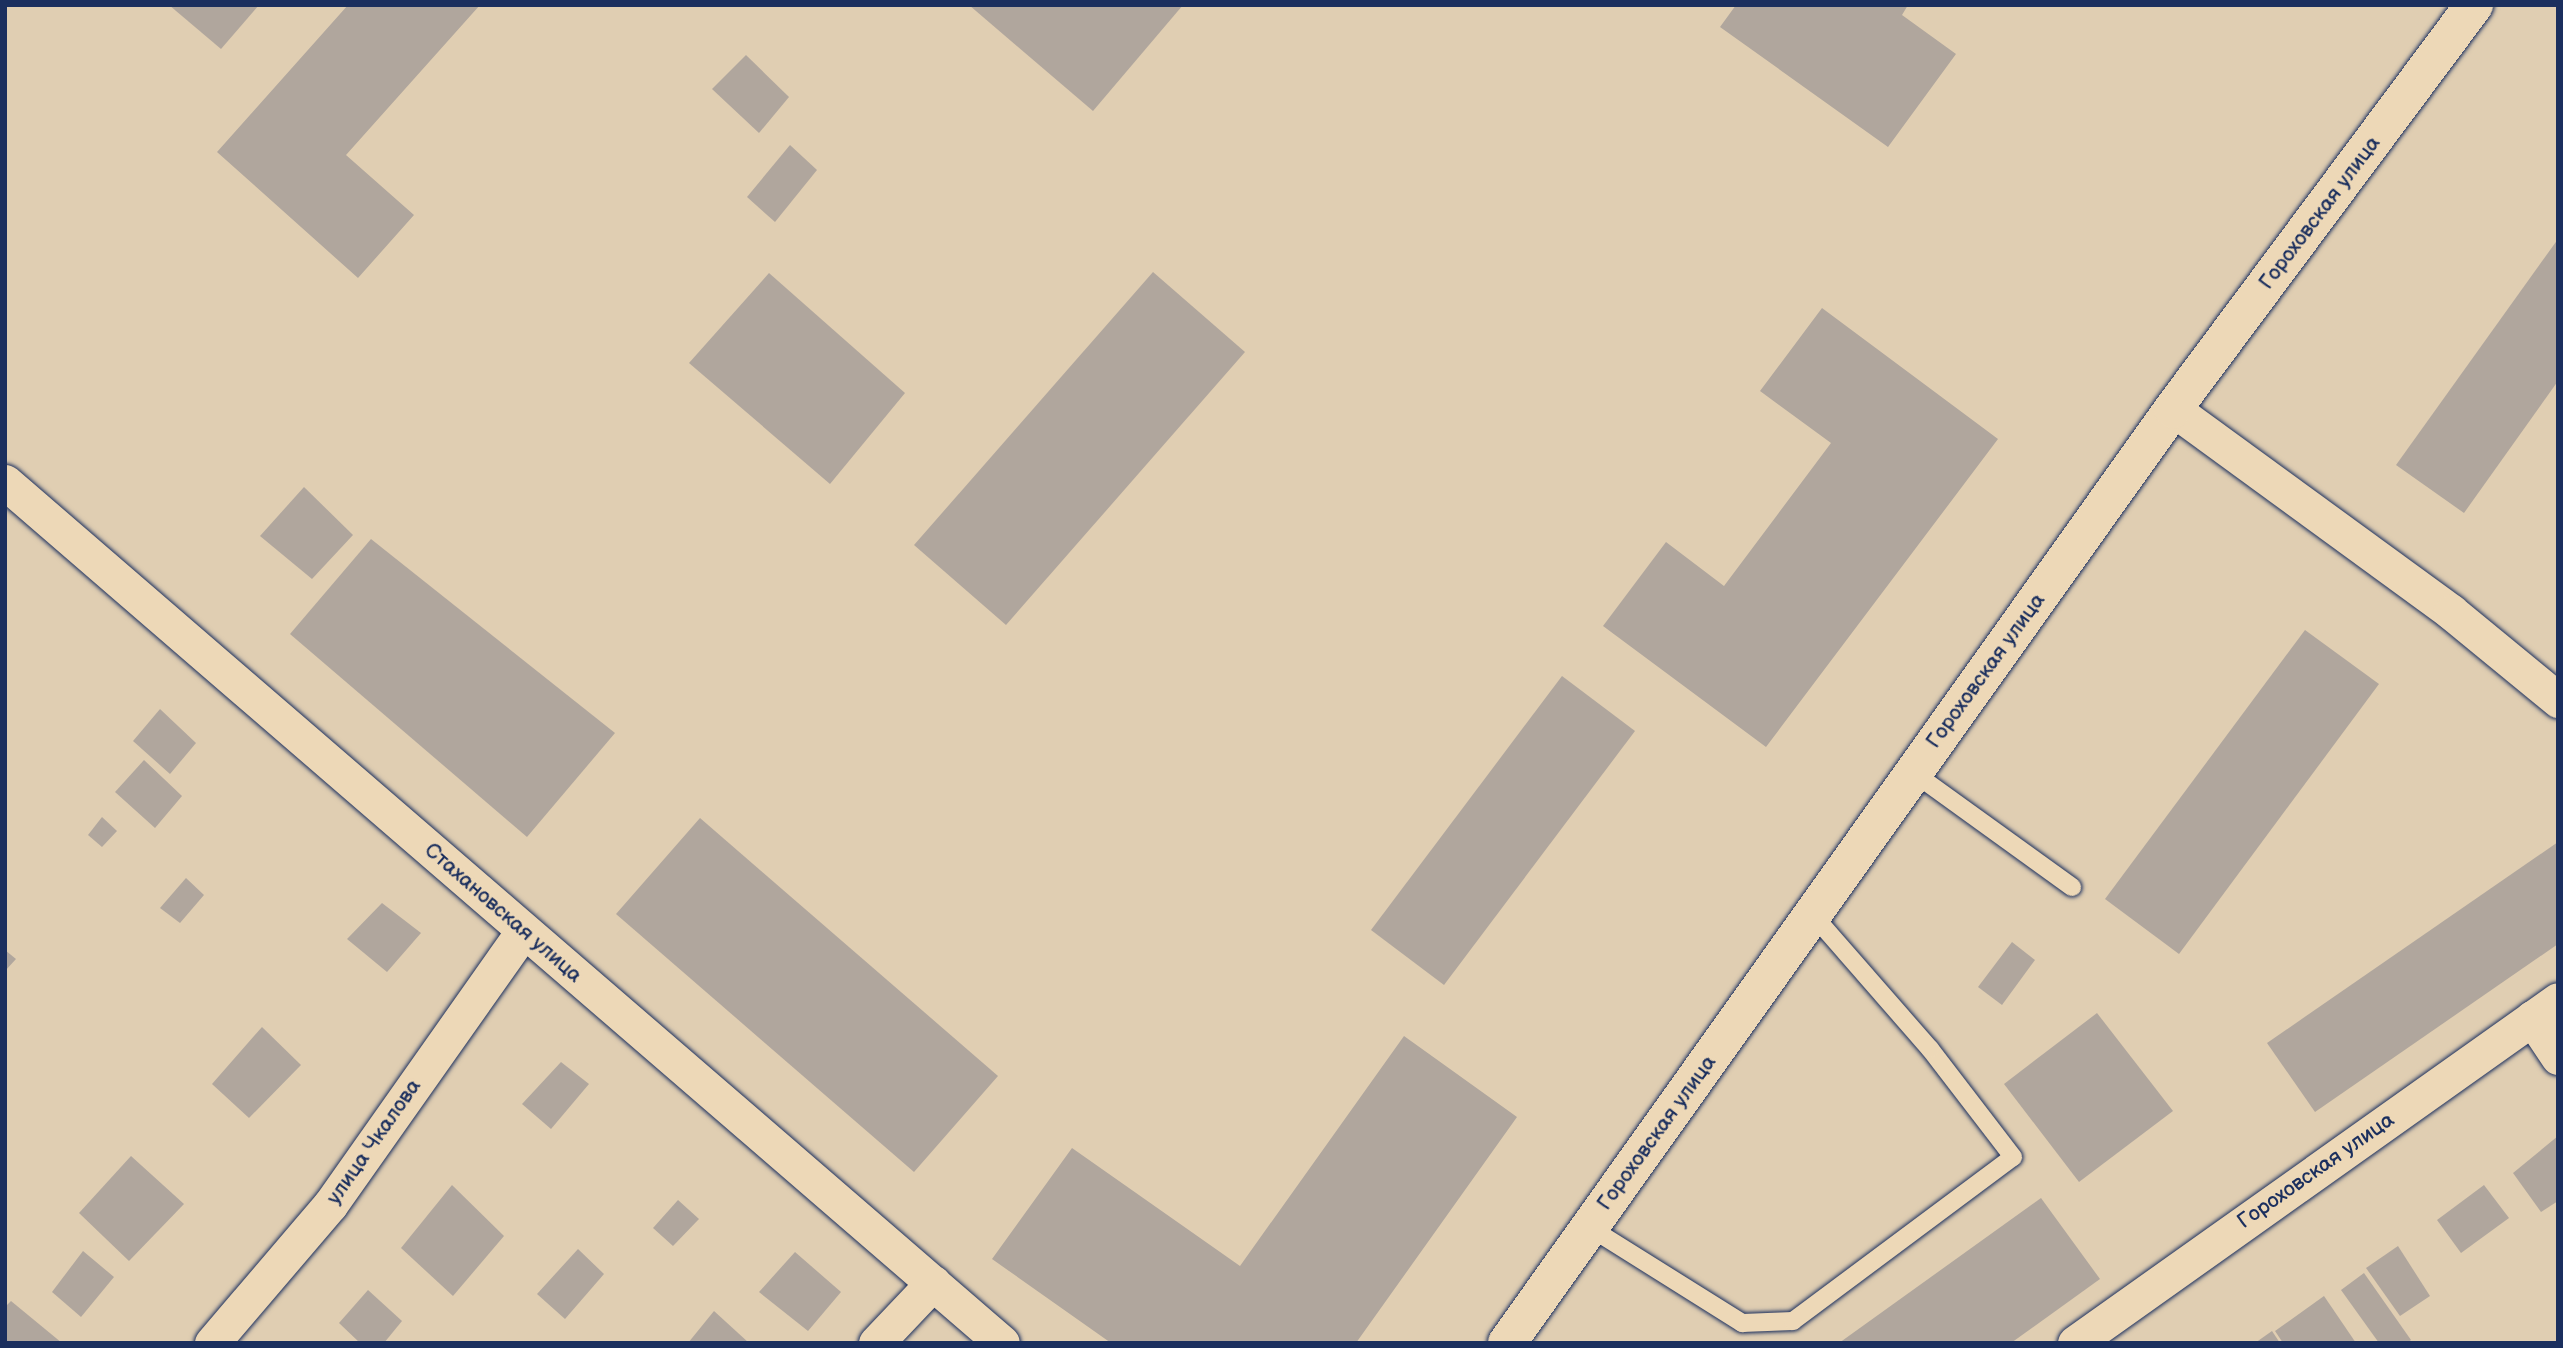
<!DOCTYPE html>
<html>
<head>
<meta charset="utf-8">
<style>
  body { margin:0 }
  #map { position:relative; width:2563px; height:1348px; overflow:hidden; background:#e0ceb2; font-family:"Balsamiq Sans",sans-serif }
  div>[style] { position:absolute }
  .building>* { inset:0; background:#b0a69d }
  .roads { filter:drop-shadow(0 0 2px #1b2f5e) drop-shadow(0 0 2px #1b2f5e) }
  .lane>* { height:18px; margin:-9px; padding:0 9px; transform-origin:9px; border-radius:9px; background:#edd8b7 }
  .street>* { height:35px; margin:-17.5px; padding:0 17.5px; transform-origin:17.5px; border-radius:17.5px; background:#edd8b7 }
  .secondary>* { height:38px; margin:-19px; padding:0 19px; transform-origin:19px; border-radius:19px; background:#edd8b7 }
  span { translate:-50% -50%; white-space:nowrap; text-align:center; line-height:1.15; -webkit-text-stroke:5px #edd8b7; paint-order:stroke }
  .street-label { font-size:21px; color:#1b2f5e }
  .frame { position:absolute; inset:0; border:7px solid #1b2f5e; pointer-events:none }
</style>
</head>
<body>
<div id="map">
  <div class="building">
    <i style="clip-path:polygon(169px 5px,259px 5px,221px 49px)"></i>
    <i style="clip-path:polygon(348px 5px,480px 5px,346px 155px,414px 215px,358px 278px,217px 152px)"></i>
    <i style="clip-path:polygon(969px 5px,1183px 5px,1093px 111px)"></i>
    <i style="clip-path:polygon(1736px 5px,1908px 5px,1902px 15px,1956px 54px,1888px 147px,1720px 27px)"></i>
    <i style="clip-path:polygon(746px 55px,789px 97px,759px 133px,712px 89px)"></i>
    <i style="clip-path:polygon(790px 145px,817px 170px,775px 222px,747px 197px)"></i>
    <i style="clip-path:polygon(2558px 239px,2558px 381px,2464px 513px,2396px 465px)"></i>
    <i style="clip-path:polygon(1153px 272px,1245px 352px,1006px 625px,914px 545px)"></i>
    <i style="clip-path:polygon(769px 273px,905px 393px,830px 484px,689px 363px)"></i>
    <i style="clip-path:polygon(1822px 308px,1998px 439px,1766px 747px,1603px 626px,1666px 542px,1724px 586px,1831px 443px,1760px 391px)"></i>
    <i style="clip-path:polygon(304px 487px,353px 535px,312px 579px,260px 536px)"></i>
    <i style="clip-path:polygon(371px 539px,615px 733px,527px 837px,290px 634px)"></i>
    <i style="clip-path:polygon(2305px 630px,2379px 684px,2179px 954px,2105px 899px)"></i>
    <i style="clip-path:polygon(1562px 676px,1635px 731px,1444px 985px,1371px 930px)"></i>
    <i style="clip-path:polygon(160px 709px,196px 743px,170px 774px,133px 741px)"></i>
    <i style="clip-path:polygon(144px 760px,182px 796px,155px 828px,115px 792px)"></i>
    <i style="clip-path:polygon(102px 817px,117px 831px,102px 847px,88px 835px)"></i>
    <i style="clip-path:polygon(700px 818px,998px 1076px,914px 1172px,616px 914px)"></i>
    <i style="clip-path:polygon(2558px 842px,2558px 944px,2315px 1112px,2267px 1043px)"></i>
    <i style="clip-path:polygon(186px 878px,204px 895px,180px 923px,160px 908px)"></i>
    <i style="clip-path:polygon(382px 903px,421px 933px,387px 972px,347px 939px)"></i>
    <i style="clip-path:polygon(2012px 942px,2035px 960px,2002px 1005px,1978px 987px)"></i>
    <i style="clip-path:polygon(5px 950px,16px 959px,5px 971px)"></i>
    <i style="clip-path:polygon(2097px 1013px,2173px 1111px,2079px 1182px,2004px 1084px)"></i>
    <i style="clip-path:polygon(262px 1027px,301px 1065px,249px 1118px,212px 1084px)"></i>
    <i style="clip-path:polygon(1404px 1036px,1517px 1117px,1356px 1343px,1111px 1343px,992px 1259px,1072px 1148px,1240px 1266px)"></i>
    <i style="clip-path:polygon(561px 1062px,589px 1084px,551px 1129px,522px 1104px)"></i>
    <i style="clip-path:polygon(2558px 1136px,2558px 1201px,2541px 1212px,2513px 1173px)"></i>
    <i style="clip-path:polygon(131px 1156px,184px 1204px,129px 1261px,79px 1213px)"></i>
    <i style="clip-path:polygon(452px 1185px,504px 1236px,453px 1296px,401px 1248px)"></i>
    <i style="clip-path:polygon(2484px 1185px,2509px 1218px,2461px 1253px,2437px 1220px)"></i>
    <i style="clip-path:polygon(2041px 1198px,2100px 1279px,2011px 1343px,1839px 1343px)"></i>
    <i style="clip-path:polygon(678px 1200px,699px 1219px,673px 1246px,653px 1228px)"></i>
    <i style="clip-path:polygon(2398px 1246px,2430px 1296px,2400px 1316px,2366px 1268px)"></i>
    <i style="clip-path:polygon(578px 1249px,604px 1274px,565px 1319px,537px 1294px)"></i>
    <i style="clip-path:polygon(83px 1251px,114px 1277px,81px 1317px,52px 1292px)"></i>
    <i style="clip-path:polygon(795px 1252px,841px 1292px,808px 1331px,759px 1292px)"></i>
    <i style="clip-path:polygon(2364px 1273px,2411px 1340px,2407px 1343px,2379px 1343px,2341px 1290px)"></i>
    <i style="clip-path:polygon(368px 1290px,402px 1321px,384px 1343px,360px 1343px,339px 1323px)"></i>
    <i style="clip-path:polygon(2324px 1296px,2356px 1343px,2283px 1343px,2275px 1331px)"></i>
    <i style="clip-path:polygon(11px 1301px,62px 1343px,5px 1343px,5px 1307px)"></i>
    <i style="clip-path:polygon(714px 1311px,749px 1343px,688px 1343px)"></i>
    <i style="clip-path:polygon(2272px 1331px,2280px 1343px,2255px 1343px)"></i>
  </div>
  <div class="roads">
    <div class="lane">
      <i style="left:1914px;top:773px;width:195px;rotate:35.8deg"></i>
      <i style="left:1589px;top:1227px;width:181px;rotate:32.1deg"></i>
      <i style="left:1742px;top:1323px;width:51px;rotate:-2.2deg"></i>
      <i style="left:1793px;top:1321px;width:274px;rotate:-36.7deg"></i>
      <i style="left:2013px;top:1157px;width:136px;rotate:-127.5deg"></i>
      <i style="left:1930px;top:1049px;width:178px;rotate:-131.1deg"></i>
    </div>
    <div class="street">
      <i style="left:2173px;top:409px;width:344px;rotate:36.1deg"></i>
      <i style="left:2451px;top:612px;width:139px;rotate:39.4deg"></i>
      <i style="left:5px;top:482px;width:1317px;rotate:40.81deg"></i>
      <i style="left:2532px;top:1018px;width:47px;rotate:56.3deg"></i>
      <i style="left:212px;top:1343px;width:182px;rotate:-49.5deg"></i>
      <i style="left:330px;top:1205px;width:335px;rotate:-54.8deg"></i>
      <i style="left:876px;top:1343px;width:83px;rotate:-46.5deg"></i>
      <i style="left:2075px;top:1343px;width:592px;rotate:-35.38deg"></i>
    </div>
    <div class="secondary">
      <i style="left:1507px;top:1343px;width:1147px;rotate:-54.51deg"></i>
      <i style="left:2173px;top:409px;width:504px;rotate:-53.31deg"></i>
    </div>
  </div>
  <div class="street-label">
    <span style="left:2320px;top:213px;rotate:-53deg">Гороховская улица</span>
    <span style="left:1986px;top:671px;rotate:-54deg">Гороховская улица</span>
    <span style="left:503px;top:913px;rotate:41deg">Стахановская улица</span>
    <span style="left:1657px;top:1133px;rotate:-54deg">Гороховская улица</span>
    <span style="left:374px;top:1142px;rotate:-55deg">улица Чкалова</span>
    <span style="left:2316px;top:1171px;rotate:-35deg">Гороховская улица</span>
  </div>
  <div class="frame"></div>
</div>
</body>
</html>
